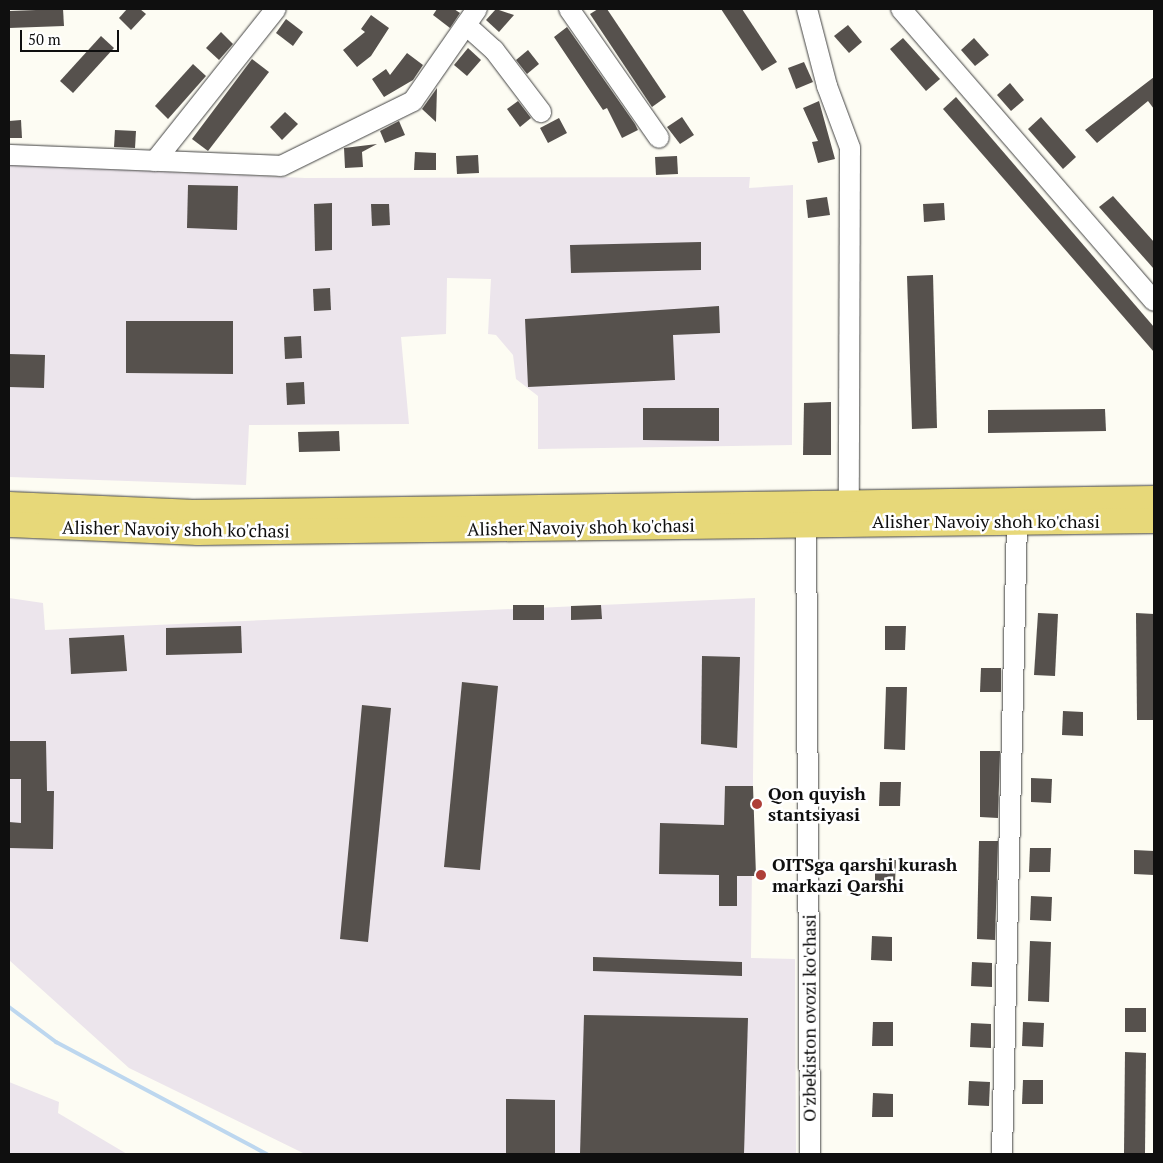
<!DOCTYPE html>
<html>
<head>
<meta charset="utf-8">
<style>
  body { margin:0 }
  #map { position:relative; width:1163px; height:1163px; overflow:hidden; background:#fdfcf3; font-family:"PT Serif",serif }
  div>[style] { position:absolute }
  .industrial>* { inset:0; background:#ece5ec }
  .stream>* { height:4px; margin:-2px; padding:0 2px; transform-origin:2px; border-radius:2px; background:#bdd7ef }
  .building>* { inset:0; background:#56514d }
  .roads { filter:drop-shadow(0 0 1px #424242) drop-shadow(0 0 1px #424242) }
  .minor>* { height:20px; margin:-10px; padding:0 10px; transform-origin:10px; border-radius:10px; background:#fff }
  .major>* { height:25px; margin:-12.5px; padding:0 12.5px; transform-origin:12.5px; border-radius:12.5px; background:#e7d879 }
  .dots>* { width:14px; height:14px; translate:-50% -50%; box-sizing:border-box; border:2px solid #fff; border-radius:50% }
  span { translate:-50% -50%; white-space:nowrap; text-align:center; line-height:1.15; -webkit-text-stroke:5px #fff; paint-order:stroke }
  .street-label { font-size:18px; color:#0f0f0f }
  .poi-label { font-size:18px; color:#0f0f0f; font-weight:700 }
  .left { translate:0 -50%; text-align:left }
  .frame { position:absolute; inset:0; border:10px solid #0f0f0f; pointer-events:none }
  .scale { position:absolute; left:20px; top:30px; width:99px; height:22px; box-sizing:border-box; border:2px solid #0f0f0f; border-top:0; padding-left:6px; font-size:15px; line-height:18px; white-space:nowrap; color:#0f0f0f; -webkit-text-stroke:4px #fff; paint-order:stroke }
</style>
</head>
<body>
<div id="map">
  <div class="industrial">
    <i style="clip-path:polygon(9px 165px,305px 178px,750px 177px,749px 188px,793px 185px,792px 445px,538px 449px,538px 396px,516px 379px,513px 355px,496px 335px,488px 334px,491px 279px,447px 278px,446px 334px,401px 337px,409px 424px,249px 425px,246px 485px,9px 477px)"></i>
    <i style="clip-path:polygon(9px 598px,43px 603px,45px 630px,755px 598px,751px 958px,795px 959px,796px 1154px,305px 1154px,129px 1068px,9px 960px)"></i>
    <i style="clip-path:polygon(9px 1082px,59px 1102px,58px 1113px,127px 1154px,9px 1154px)"></i>
  </div>
  <div class="stream">
    <i style="left:9px;top:1007px;width:59px;rotate:36.7deg"></i>
    <i style="left:56px;top:1042px;width:239px;rotate:28deg"></i>
  </div>
  <div class="building">
    <i style="clip-path:polygon(63px 9px,64px 26px,9px 28px,9px 11px)"></i>
    <i style="clip-path:polygon(127px 9px,140px 9px,146px 14px,131px 30px,119px 18px)"></i>
    <i style="clip-path:polygon(437px 9px,454px 9px,460px 13px,450px 28px,433px 15px)"></i>
    <i style="clip-path:polygon(496px 9px,514px 15px,499px 32px,486px 20px)"></i>
    <i style="clip-path:polygon(598px 9px,607px 9px,666px 97px,652px 107px,590px 14px)"></i>
    <i style="clip-path:polygon(721px 9px,742px 9px,777px 62px,762px 71px)"></i>
    <i style="clip-path:polygon(371px 15px,389px 28px,371px 56px,357px 67px,343px 50px,365px 32px,361px 29px)"></i>
    <i style="clip-path:polygon(286px 19px,303px 32px,293px 46px,276px 33px)"></i>
    <i style="clip-path:polygon(848px 25px,862px 42px,849px 53px,834px 36px)"></i>
    <i style="clip-path:polygon(567px 27px,635px 124px,638px 130px,622px 138px,607px 108px,603px 110px,554px 37px)"></i>
    <i style="clip-path:polygon(221px 32px,233px 44px,219px 60px,206px 48px)"></i>
    <i style="clip-path:polygon(101px 36px,114px 48px,73px 93px,60px 81px)"></i>
    <i style="clip-path:polygon(903px 38px,940px 79px,926px 91px,890px 49px)"></i>
    <i style="clip-path:polygon(974px 38px,989px 55px,975px 66px,961px 50px)"></i>
    <i style="clip-path:polygon(468px 48px,481px 60px,467px 76px,454px 65px)"></i>
    <i style="clip-path:polygon(528px 50px,539px 64px,527px 74px,516px 60px)"></i>
    <i style="clip-path:polygon(407px 53px,423px 65px,413px 80px,384px 97px,372px 79px,386px 69px,390px 75px)"></i>
    <i style="clip-path:polygon(252px 59px,269px 72px,208px 151px,192px 139px)"></i>
    <i style="clip-path:polygon(804px 62px,813px 82px,796px 89px,788px 68px)"></i>
    <i style="clip-path:polygon(193px 64px,206px 76px,168px 119px,155px 106px)"></i>
    <i style="clip-path:polygon(1154px 77px,1154px 109px,1148px 101px,1097px 143px,1085px 130px)"></i>
    <i style="clip-path:polygon(1010px 83px,1024px 100px,1011px 111px,997px 95px)"></i>
    <i style="clip-path:polygon(437px 88px,436px 122px,422px 109px)"></i>
    <i style="clip-path:polygon(956px 97px,1154px 327px,1154px 352px,943px 109px)"></i>
    <i style="clip-path:polygon(518px 101px,531px 118px,520px 127px,507px 109px)"></i>
    <i style="clip-path:polygon(819px 101px,835px 159px,818px 163px,812px 142px,818px 141px,803px 108px)"></i>
    <i style="clip-path:polygon(285px 112px,298px 124px,282px 140px,270px 127px)"></i>
    <i style="clip-path:polygon(682px 117px,694px 135px,680px 144px,667px 127px)"></i>
    <i style="clip-path:polygon(1041px 117px,1076px 157px,1063px 169px,1028px 129px)"></i>
    <i style="clip-path:polygon(559px 118px,567px 133px,548px 143px,540px 128px)"></i>
    <i style="clip-path:polygon(21px 120px,22px 138px,9px 138px,9px 121px)"></i>
    <i style="clip-path:polygon(399px 121px,405px 135px,385px 143px,380px 131px)"></i>
    <i style="clip-path:polygon(115px 130px,136px 131px,135px 148px,114px 147px)"></i>
    <i style="clip-path:polygon(377px 144px,362px 152px,363px 167px,345px 168px,344px 148px)"></i>
    <i style="clip-path:polygon(415px 152px,436px 153px,436px 170px,414px 170px)"></i>
    <i style="clip-path:polygon(478px 155px,479px 173px,457px 174px,456px 156px)"></i>
    <i style="clip-path:polygon(677px 156px,678px 174px,656px 175px,655px 157px)"></i>
    <i style="clip-path:polygon(188px 185px,238px 186px,237px 230px,187px 228px)"></i>
    <i style="clip-path:polygon(1113px 196px,1154px 242px,1154px 269px,1099px 207px)"></i>
    <i style="clip-path:polygon(827px 197px,830px 215px,808px 218px,806px 200px)"></i>
    <i style="clip-path:polygon(332px 203px,332px 250px,315px 251px,314px 204px)"></i>
    <i style="clip-path:polygon(944px 203px,945px 220px,924px 222px,923px 204px)"></i>
    <i style="clip-path:polygon(371px 204px,389px 204px,390px 225px,372px 226px)"></i>
    <i style="clip-path:polygon(701px 242px,701px 270px,571px 273px,570px 245px)"></i>
    <i style="clip-path:polygon(933px 275px,937px 428px,912px 429px,907px 276px)"></i>
    <i style="clip-path:polygon(330px 288px,331px 310px,314px 311px,313px 289px)"></i>
    <i style="clip-path:polygon(719px 306px,720px 333px,673px 335px,675px 380px,528px 387px,525px 319px)"></i>
    <i style="clip-path:polygon(126px 321px,233px 321px,233px 374px,126px 373px)"></i>
    <i style="clip-path:polygon(301px 336px,302px 358px,285px 359px,284px 337px)"></i>
    <i style="clip-path:polygon(9px 354px,45px 355px,44px 388px,9px 387px)"></i>
    <i style="clip-path:polygon(304px 382px,305px 404px,287px 405px,286px 383px)"></i>
    <i style="clip-path:polygon(831px 402px,831px 455px,803px 455px,804px 403px)"></i>
    <i style="clip-path:polygon(643px 408px,719px 408px,719px 441px,643px 440px)"></i>
    <i style="clip-path:polygon(1105px 409px,1106px 431px,988px 433px,988px 410px)"></i>
    <i style="clip-path:polygon(339px 431px,340px 451px,299px 452px,298px 432px)"></i>
    <i style="clip-path:polygon(513px 605px,544px 605px,544px 620px,513px 620px)"></i>
    <i style="clip-path:polygon(601px 605px,602px 619px,571px 620px,571px 606px)"></i>
    <i style="clip-path:polygon(1038px 613px,1058px 614px,1055px 676px,1034px 675px)"></i>
    <i style="clip-path:polygon(1136px 613px,1154px 614px,1154px 720px,1137px 720px)"></i>
    <i style="clip-path:polygon(241px 626px,242px 653px,166px 655px,166px 628px)"></i>
    <i style="clip-path:polygon(885px 626px,906px 626px,905px 650px,885px 650px)"></i>
    <i style="clip-path:polygon(124px 635px,127px 671px,71px 674px,69px 638px)"></i>
    <i style="clip-path:polygon(702px 656px,740px 657px,737px 748px,701px 744px)"></i>
    <i style="clip-path:polygon(981px 668px,1001px 668px,1001px 692px,980px 692px)"></i>
    <i style="clip-path:polygon(462px 682px,498px 686px,480px 870px,444px 867px)"></i>
    <i style="clip-path:polygon(886px 687px,907px 687px,905px 750px,884px 749px)"></i>
    <i style="clip-path:polygon(362px 705px,391px 708px,368px 942px,340px 939px)"></i>
    <i style="clip-path:polygon(1063px 711px,1083px 712px,1083px 736px,1062px 735px)"></i>
    <i style="clip-path:polygon(9px 741px,46px 741px,47px 791px,54px 791px,53px 849px,9px 848px,9px 822px,21px 823px,21px 779px,9px 779px)"></i>
    <i style="clip-path:polygon(980px 751px,1000px 751px,998px 818px,980px 817px)"></i>
    <i style="clip-path:polygon(1031px 778px,1052px 779px,1051px 803px,1031px 802px)"></i>
    <i style="clip-path:polygon(880px 782px,901px 782px,900px 806px,879px 806px)"></i>
    <i style="clip-path:polygon(725px 786px,753px 786px,756px 876px,737px 876px,737px 906px,719px 906px,719px 875px,659px 874px,660px 823px,724px 825px)"></i>
    <i style="clip-path:polygon(979px 841px,998px 841px,995px 940px,977px 939px)"></i>
    <i style="clip-path:polygon(1030px 848px,1051px 848px,1050px 872px,1029px 872px)"></i>
    <i style="clip-path:polygon(1134px 850px,1154px 851px,1154px 875px,1134px 874px)"></i>
    <i style="clip-path:polygon(875px 859px,896px 860px,895px 883px,875px 883px)"></i>
    <i style="clip-path:polygon(1031px 896px,1052px 897px,1051px 921px,1030px 920px)"></i>
    <i style="clip-path:polygon(872px 936px,892px 937px,892px 961px,871px 960px)"></i>
    <i style="clip-path:polygon(1030px 941px,1051px 942px,1049px 1002px,1028px 1001px)"></i>
    <i style="clip-path:polygon(593px 957px,742px 962px,742px 976px,593px 971px)"></i>
    <i style="clip-path:polygon(972px 962px,992px 963px,992px 987px,971px 986px)"></i>
    <i style="clip-path:polygon(1125px 1008px,1146px 1008px,1146px 1032px,1125px 1032px)"></i>
    <i style="clip-path:polygon(584px 1015px,748px 1018px,744px 1154px,580px 1154px)"></i>
    <i style="clip-path:polygon(873px 1022px,893px 1022px,893px 1046px,872px 1046px)"></i>
    <i style="clip-path:polygon(1023px 1022px,1044px 1023px,1043px 1047px,1022px 1046px)"></i>
    <i style="clip-path:polygon(971px 1023px,991px 1024px,991px 1048px,970px 1047px)"></i>
    <i style="clip-path:polygon(1125px 1052px,1146px 1053px,1145px 1153px,1124px 1153px)"></i>
    <i style="clip-path:polygon(1023px 1080px,1043px 1080px,1043px 1104px,1022px 1104px)"></i>
    <i style="clip-path:polygon(969px 1081px,990px 1082px,989px 1106px,968px 1105px)"></i>
    <i style="clip-path:polygon(873px 1093px,893px 1094px,893px 1117px,872px 1117px)"></i>
    <i style="clip-path:polygon(506px 1099px,555px 1100px,555px 1154px,506px 1154px)"></i>
  </div>
  <div class="roads">
    <div class="minor">
      <i style="left:569px;top:9px;width:157px;rotate:55.1deg"></i>
      <i style="left:807px;top:9px;width:80px;rotate:75.4deg"></i>
      <i style="left:827px;top:86px;width:66px;rotate:69.6deg"></i>
      <i style="left:850px;top:148px;width:369px;rotate:90.2deg"></i>
      <i style="left:901px;top:9px;width:386px;rotate:49.1deg"></i>
      <i style="left:466px;top:25px;width:38px;rotate:42deg"></i>
      <i style="left:494px;top:50px;width:78px;rotate:52.8deg"></i>
      <i style="left:9px;top:155px;width:272px;rotate:2.3deg"></i>
      <i style="left:281px;top:166px;width:147px;rotate:-26.2deg"></i>
      <i style="left:413px;top:101px;width:112px;rotate:-55.2deg"></i>
      <i style="left:155px;top:161px;width:194px;rotate:-51.5deg"></i>
      <i style="left:806px;top:511px;width:643px;rotate:89.64deg"></i>
      <i style="left:1002px;top:1154px;width:631px;rotate:-88.64deg"></i>
    </div>
    <div class="major">
      <i style="left:9px;top:504px;width:180px;rotate:2.5deg"></i>
      <i style="left:189px;top:512px;width:965px;rotate:-0.83deg"></i>
      <i style="left:9px;top:524px;width:189px;rotate:2.4deg"></i>
      <i style="left:198px;top:532px;width:956px;rotate:-0.72deg"></i>
    </div>
  </div>
  <div class="dots">
    <i style="left:757px;top:804px;background:#ae3f38"></i>
    <i style="left:761px;top:875px;background:#ae3f38"></i>
  </div>
  <div class="street-label">
    <span style="left:986px;top:521px">Alisher Navoiy shoh ko'chasi</span>
    <span style="left:581px;top:527px;rotate:-1deg">Alisher Navoiy shoh ko'chasi</span>
    <span style="left:176px;top:529px;rotate:1deg">Alisher Navoiy shoh ko'chasi</span>
    <span style="left:809px;top:1018px;rotate:-90deg">O'zbekiston ovozi ko'chasi</span>
  </div>
  <div class="poi-label">
    <span class="left" style="left:768px;top:804px">Qon quyish<br>stantsiyasi</span>
    <span class="left" style="left:772px;top:875px">OITSga qarshi kurash<br>markazi Qarshi</span>
  </div>
  <div class="frame"></div>
  <div class="scale">50 m</div>
</div>
</body>
</html>
